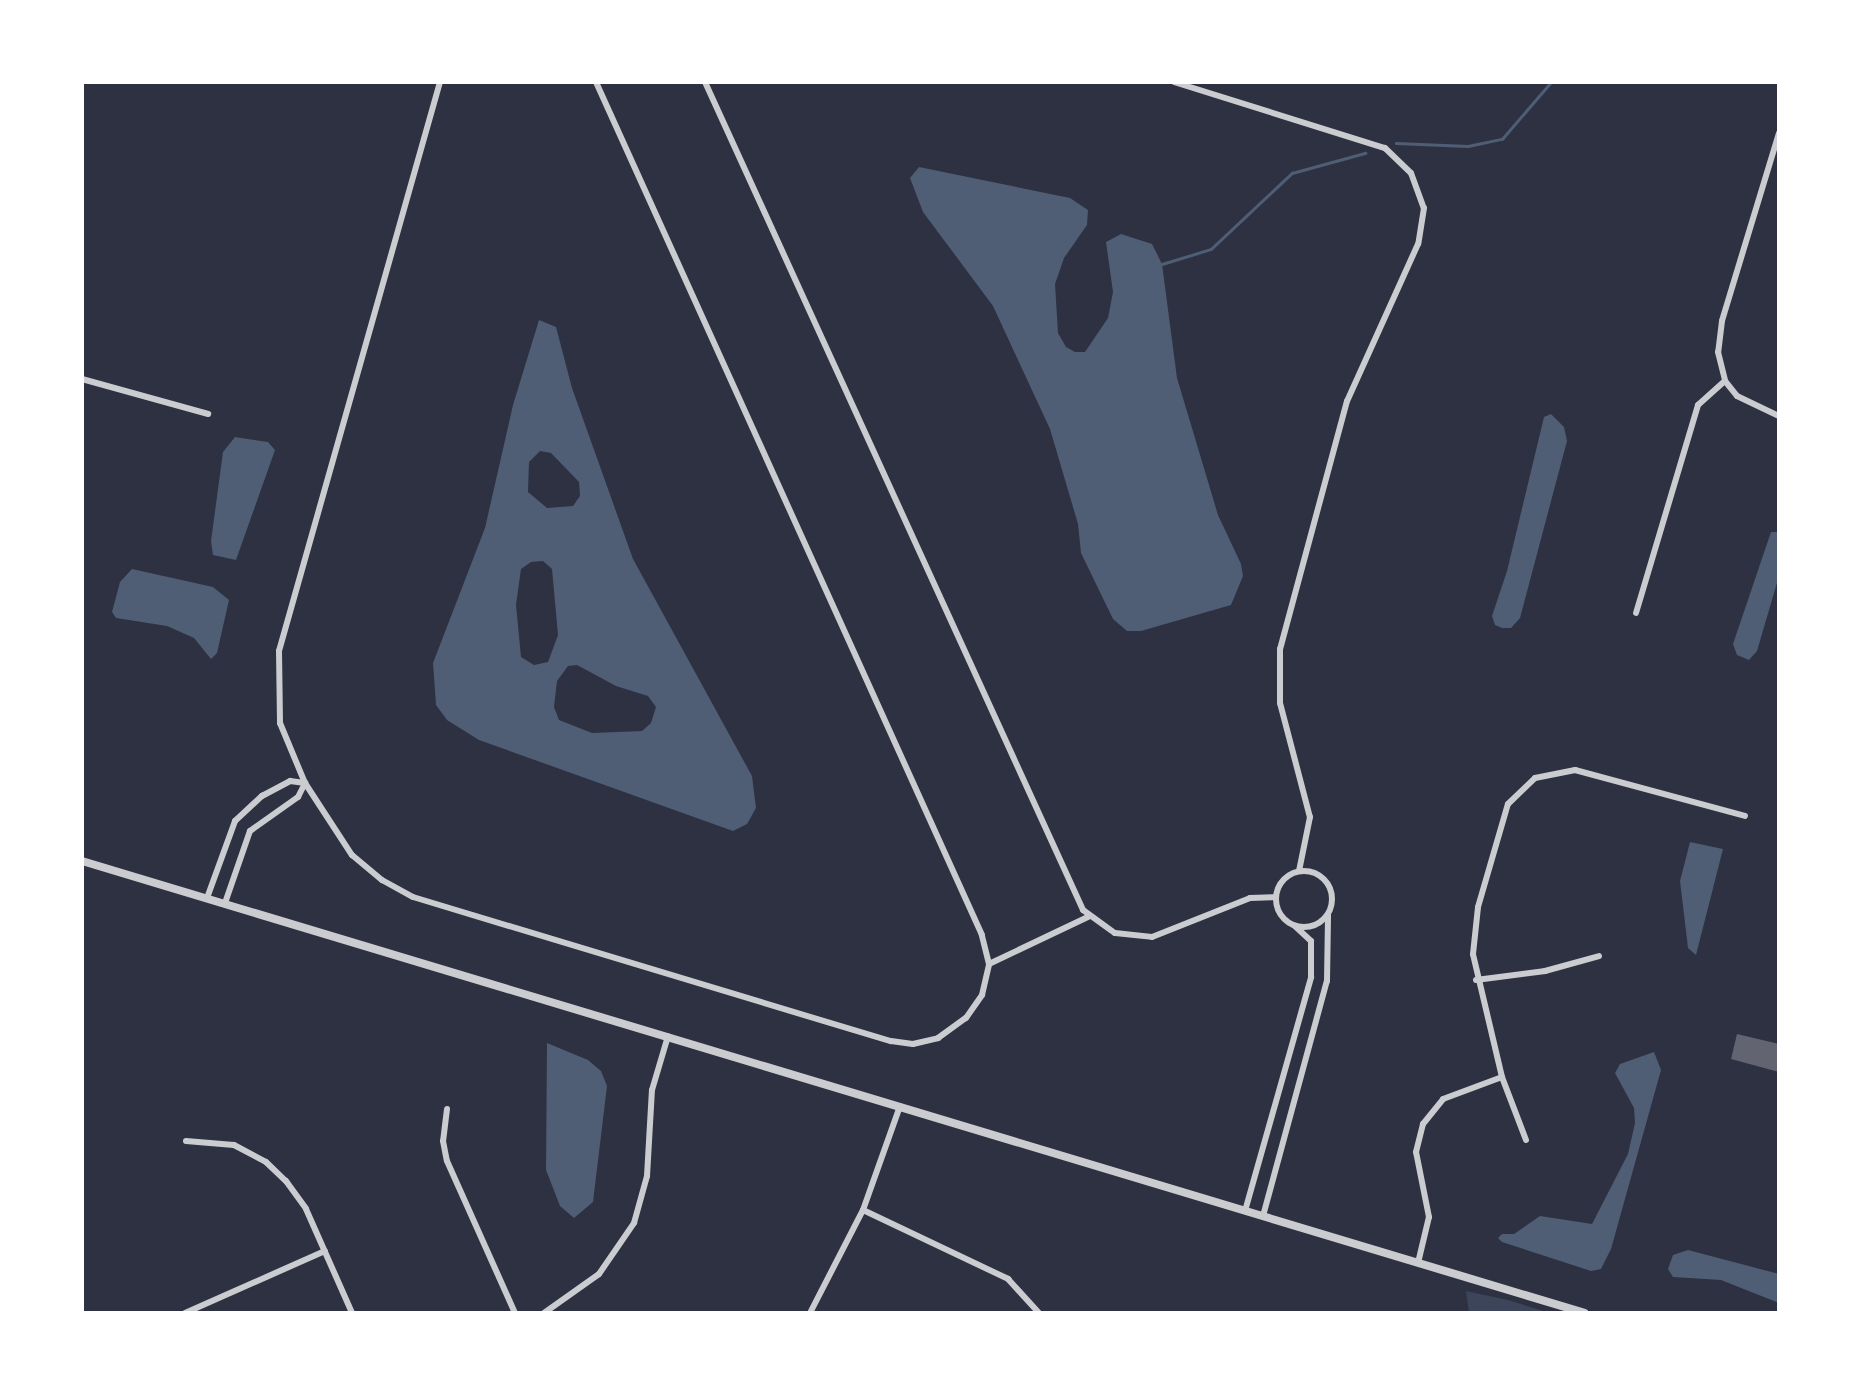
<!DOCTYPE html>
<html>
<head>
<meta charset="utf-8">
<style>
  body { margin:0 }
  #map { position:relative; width:1861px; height:1395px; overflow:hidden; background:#2d3142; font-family:Signika,sans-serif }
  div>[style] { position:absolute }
  .green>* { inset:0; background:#3c4559 }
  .water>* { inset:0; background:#4f5d75 }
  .stream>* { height:2.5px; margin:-1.25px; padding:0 1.25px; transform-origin:1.25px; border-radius:1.25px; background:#4f5d75 }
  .building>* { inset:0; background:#626471 }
  .minor>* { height:6px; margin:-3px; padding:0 3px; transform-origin:3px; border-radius:3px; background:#caccd0 }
  .minor>.ring { margin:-3px; padding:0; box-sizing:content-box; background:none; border:6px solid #caccd0; border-radius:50% }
  .tertiary>* { height:8px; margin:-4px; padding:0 4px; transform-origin:4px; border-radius:4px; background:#caccd0 }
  span { translate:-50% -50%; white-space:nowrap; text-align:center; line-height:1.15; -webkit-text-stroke:5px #fff; paint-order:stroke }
  .frame { position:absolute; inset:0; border:84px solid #fff; pointer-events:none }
</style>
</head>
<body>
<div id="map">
  <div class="green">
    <i style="clip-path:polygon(1466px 1291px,1508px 1300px,1550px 1313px,1469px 1313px)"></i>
  </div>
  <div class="water">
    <i style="clip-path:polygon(919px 167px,1070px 198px,1088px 210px,1087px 225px,1064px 258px,1055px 284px,1058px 333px,1066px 347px,1075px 352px,1085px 352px,1108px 318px,1113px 292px,1106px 242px,1121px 234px,1152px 244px,1162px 264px,1177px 378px,1218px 515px,1241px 564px,1243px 576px,1231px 605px,1141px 631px,1127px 631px,1113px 619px,1081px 553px,1078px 524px,1050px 429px,993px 306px,923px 212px,910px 178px)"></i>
    <i style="clip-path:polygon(evenodd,539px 320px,556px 327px,572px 388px,633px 559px,752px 776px,756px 808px,747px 824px,733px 831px,479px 740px,447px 720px,436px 705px,433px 663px,485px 528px,513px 405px,539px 320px,540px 451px,551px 453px,579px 482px,580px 496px,573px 506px,547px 508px,528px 492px,529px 462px,540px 451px,539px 320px,531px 562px,543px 561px,552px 569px,558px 635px,548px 662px,534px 665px,521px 657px,516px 605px,521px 569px,531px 562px,539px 320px,577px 665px,616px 686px,648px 696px,656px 707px,651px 723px,642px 731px,592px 733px,559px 720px,554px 707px,557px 681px,568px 666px,577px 665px)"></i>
    <i style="clip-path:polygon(1551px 414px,1564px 427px,1567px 441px,1520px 618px,1511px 628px,1502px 628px,1495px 625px,1492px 616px,1507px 571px,1544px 417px)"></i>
    <i style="clip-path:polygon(235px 437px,268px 442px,275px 450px,236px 560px,213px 555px,211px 541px,223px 452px)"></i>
    <i style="clip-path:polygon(1771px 532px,1779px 532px,1779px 576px,1757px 651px,1749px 660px,1737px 655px,1733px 644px)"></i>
    <i style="clip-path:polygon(132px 569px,213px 587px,229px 600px,217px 653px,211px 659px,194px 638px,167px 626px,116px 618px,112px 612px,120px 582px)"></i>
    <i style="clip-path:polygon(1690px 842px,1723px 849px,1696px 955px,1688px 948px,1680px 881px)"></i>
    <i style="clip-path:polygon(547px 1043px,588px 1060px,601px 1071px,607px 1086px,593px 1202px,574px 1218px,560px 1206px,546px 1170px)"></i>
    <i style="clip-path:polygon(1654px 1052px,1661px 1070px,1611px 1249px,1601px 1269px,1591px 1271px,1502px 1242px,1498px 1238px,1502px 1234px,1514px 1234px,1540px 1216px,1592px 1224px,1628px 1154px,1635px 1123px,1634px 1108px,1615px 1073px,1620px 1064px)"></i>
    <i style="clip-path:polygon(1688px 1250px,1779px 1274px,1779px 1303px,1721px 1280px,1673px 1277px,1668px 1269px,1673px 1255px)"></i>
  </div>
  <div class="stream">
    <i style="left:1396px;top:143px;width:72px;rotate:2.4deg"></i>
    <i style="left:1468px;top:146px;width:35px;rotate:-12deg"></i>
    <i style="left:1502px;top:139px;width:75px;rotate:-49.3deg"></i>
    <i style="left:1162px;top:264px;width:51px;rotate:-17deg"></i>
    <i style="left:1211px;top:249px;width:111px;rotate:-43.2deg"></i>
    <i style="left:1292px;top:173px;width:76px;rotate:-15.3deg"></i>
  </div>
  <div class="building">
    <i style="clip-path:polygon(1737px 1034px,1779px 1044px,1779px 1072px,1731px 1059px)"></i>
  </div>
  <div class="minor">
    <i style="left:440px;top:82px;width:591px;rotate:105.8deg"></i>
    <i style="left:279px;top:651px;width:72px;rotate:89.2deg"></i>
    <i style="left:280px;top:723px;width:65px;rotate:67.4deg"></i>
    <i style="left:305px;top:783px;width:86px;rotate:56.9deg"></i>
    <i style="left:352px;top:855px;width:39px;rotate:40deg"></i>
    <i style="left:382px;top:880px;width:35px;rotate:29deg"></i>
    <i style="left:413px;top:897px;width:499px;rotate:16.8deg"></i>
    <i style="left:891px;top:1041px;width:22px;rotate:8deg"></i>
    <i style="left:913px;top:1044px;width:26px;rotate:-13deg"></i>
    <i style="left:938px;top:1038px;width:34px;rotate:-36deg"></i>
    <i style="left:966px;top:1018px;width:28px;rotate:-55deg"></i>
    <i style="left:982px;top:995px;width:32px;rotate:-77deg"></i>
    <i style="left:989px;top:964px;width:30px;rotate:-104deg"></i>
    <i style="left:982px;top:935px;width:936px;rotate:-114.35deg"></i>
    <i style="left:705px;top:82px;width:910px;rotate:65.46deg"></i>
    <i style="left:1083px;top:910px;width:39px;rotate:36deg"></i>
    <i style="left:1115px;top:933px;width:37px;rotate:6deg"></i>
    <i style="left:1152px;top:937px;width:105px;rotate:-21.7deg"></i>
    <i style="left:1250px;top:898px;width:25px;rotate:-2deg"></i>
    <i style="left:1174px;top:82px;width:221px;rotate:17.4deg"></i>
    <i style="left:1385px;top:148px;width:36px;rotate:44deg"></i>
    <i style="left:1411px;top:173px;width:37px;rotate:70deg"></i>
    <i style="left:1424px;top:208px;width:36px;rotate:99deg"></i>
    <i style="left:1418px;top:244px;width:172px;rotate:114.3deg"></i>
    <i style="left:1347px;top:401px;width:257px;rotate:105.1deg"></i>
    <i style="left:1280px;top:649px;width:54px;rotate:90deg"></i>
    <i style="left:1280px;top:703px;width:118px;rotate:75.3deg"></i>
    <i style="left:1310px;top:817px;width:55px;rotate:101.5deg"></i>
    <i style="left:1779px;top:133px;width:196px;rotate:106.9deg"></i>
    <i style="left:1722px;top:321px;width:31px;rotate:97deg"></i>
    <i style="left:1718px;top:352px;width:30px;rotate:76deg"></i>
    <i style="left:1725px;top:381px;width:19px;rotate:51deg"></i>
    <i style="left:1737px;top:396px;width:47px;rotate:25.5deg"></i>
    <i style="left:82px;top:379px;width:131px;rotate:15.5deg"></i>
    <i style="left:1636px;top:613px;width:217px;rotate:-73.4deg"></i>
    <i style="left:1698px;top:405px;width:36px;rotate:-42deg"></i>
    <i class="ring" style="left:1276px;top:871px;width:50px;height:50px"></i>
    <i style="left:207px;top:898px;width:82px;rotate:-70deg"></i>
    <i style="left:235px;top:821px;width:37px;rotate:-43deg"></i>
    <i style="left:262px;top:796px;width:32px;rotate:-28deg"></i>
    <i style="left:290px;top:781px;width:15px;rotate:8deg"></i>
    <i style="left:225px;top:903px;width:76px;rotate:-70.9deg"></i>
    <i style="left:250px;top:831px;width:59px;rotate:-35.3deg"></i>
    <i style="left:298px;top:797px;width:16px;rotate:-63deg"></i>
    <i style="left:989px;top:964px;width:110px;rotate:-25.4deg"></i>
    <i style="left:1476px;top:980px;width:70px;rotate:-7.4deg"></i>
    <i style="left:1545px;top:971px;width:56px;rotate:-15.5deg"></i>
    <i style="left:447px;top:1109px;width:32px;rotate:97deg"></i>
    <i style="left:443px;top:1141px;width:20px;rotate:79deg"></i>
    <i style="left:447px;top:1161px;width:167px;rotate:65.9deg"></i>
    <i style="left:1526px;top:1140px;width:67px;rotate:-110.9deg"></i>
    <i style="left:1502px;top:1077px;width:126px;rotate:-103.3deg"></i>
    <i style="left:1473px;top:954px;width:47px;rotate:-83.9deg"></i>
    <i style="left:1478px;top:907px;width:107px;rotate:-73.8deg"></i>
    <i style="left:1508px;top:804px;width:37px;rotate:-44deg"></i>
    <i style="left:1535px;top:778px;width:41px;rotate:-11.3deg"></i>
    <i style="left:1575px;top:770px;width:176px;rotate:15.1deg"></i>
    <i style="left:186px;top:1141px;width:48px;rotate:4.8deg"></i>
    <i style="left:234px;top:1145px;width:36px;rotate:28deg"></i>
    <i style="left:266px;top:1162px;width:28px;rotate:44deg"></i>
    <i style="left:286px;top:1181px;width:34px;rotate:54deg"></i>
    <i style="left:306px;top:1209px;width:114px;rotate:66.1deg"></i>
    <i style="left:863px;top:1210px;width:161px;rotate:25.4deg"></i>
    <i style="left:1008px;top:1279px;width:46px;rotate:47.6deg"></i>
    <i style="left:1245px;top:1211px;width:243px;rotate:-74.2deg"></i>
    <i style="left:1311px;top:977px;width:36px;rotate:-90deg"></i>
    <i style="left:1311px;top:941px;width:22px;rotate:-137deg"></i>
    <i style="left:1263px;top:1216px;width:244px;rotate:-74.8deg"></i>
    <i style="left:1327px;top:981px;width:66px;rotate:-89.1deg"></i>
    <i style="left:1418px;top:1263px;width:47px;rotate:-76.6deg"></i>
    <i style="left:1429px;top:1217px;width:66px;rotate:-101.3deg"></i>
    <i style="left:1416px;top:1152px;width:29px;rotate:-76deg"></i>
    <i style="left:1423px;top:1124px;width:32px;rotate:-51deg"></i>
    <i style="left:1443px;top:1099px;width:63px;rotate:-20.4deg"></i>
    <i style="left:185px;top:1313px;width:153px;rotate:-23.9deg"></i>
    <i style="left:544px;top:1313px;width:67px;rotate:-35.3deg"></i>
    <i style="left:599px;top:1274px;width:62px;rotate:-55.5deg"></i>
    <i style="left:634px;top:1223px;width:49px;rotate:-74.5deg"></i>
    <i style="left:647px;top:1176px;width:86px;rotate:-86.7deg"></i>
    <i style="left:652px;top:1090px;width:56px;rotate:-73.5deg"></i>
    <i style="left:810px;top:1313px;width:116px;rotate:-62.8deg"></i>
    <i style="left:863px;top:1210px;width:110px;rotate:-70.4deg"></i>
  </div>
  <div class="tertiary">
    <i style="left:82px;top:861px;width:1569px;rotate:16.74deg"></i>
  </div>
  <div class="frame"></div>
</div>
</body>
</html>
